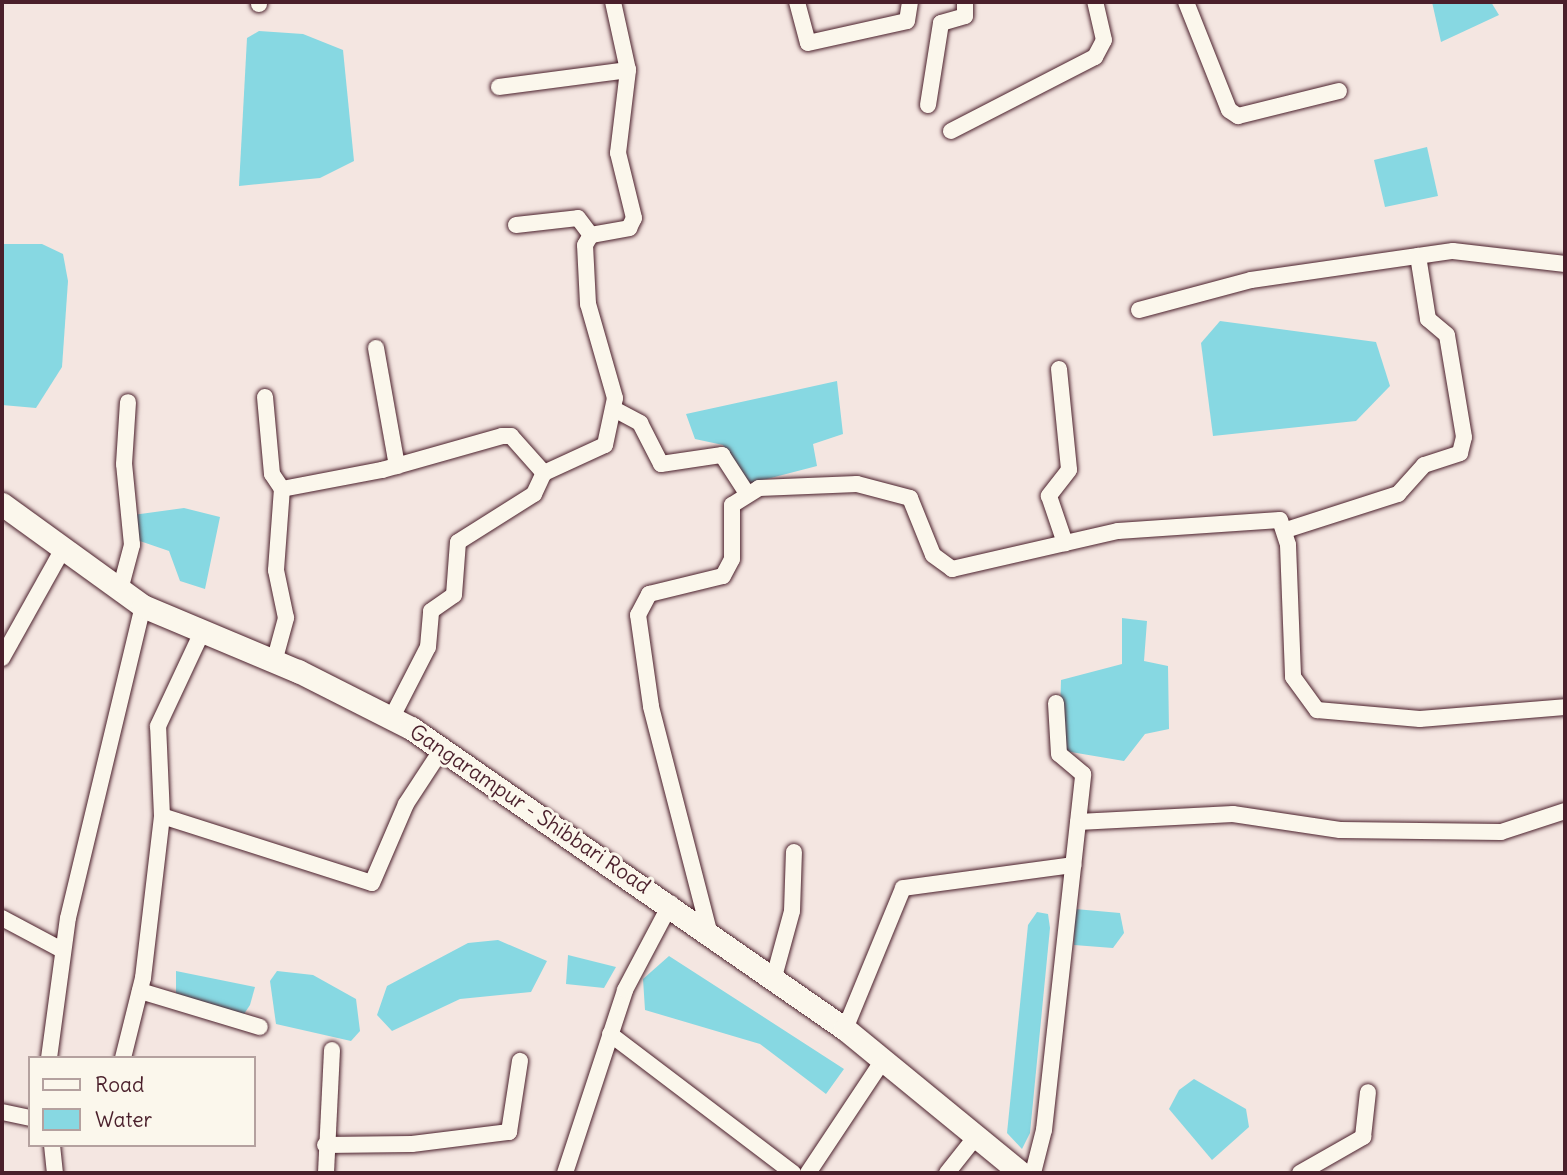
<!DOCTYPE html>
<html>
<head>
<meta charset="utf-8">
<style>
  body { margin:0 }
  #map { position:relative; width:1567px; height:1175px; overflow:hidden; background:#f4e6e1; font-family:Delius,sans-serif }
  div>[style] { position:absolute }
  .water>* { inset:0; background:#87d8e2 }
  .roads { filter:drop-shadow(0 0 2px #4a1f2b) drop-shadow(0 0 2px #4a1f2b) }
  .minor>* { height:16px; margin:-8px; padding:0 8px; transform-origin:8px; border-radius:8px; background:#fbf7ec }
  .secondary>* { height:23px; margin:-11.5px; padding:0 11.5px; transform-origin:11.5px; border-radius:11.5px; background:#fbf7ec }
  span { translate:-50% -50%; white-space:nowrap; text-align:center; line-height:1.15; -webkit-text-stroke:6px #fbf7ec; paint-order:stroke }
  .street-label { font-size:21px; color:#4a1f2b }
  .frame { position:absolute; inset:0; border:4px solid #4a1f2b; pointer-events:none }
  .legend { position:absolute; left:28px; top:1056px; width:228px; height:91px; box-sizing:border-box; background:#fbf7ec; border:2px solid #b4a19f; margin:0; padding:9px 12px; list-style:none; font-size:21px; color:#4a1f2b }
  .legend li { display:flex; align-items:center; gap:14px; height:35px }
  .legend b { width:35px; border:2px solid #b4a19f }
</style>
</head>
<body>
<div id="map">
  <div class="water">
    <i style="clip-path:polygon(1432px 2px,1491px 2px,1499px 15px,1441px 42px)"></i>
    <i style="clip-path:polygon(259px 31px,303px 34px,343px 50px,354px 161px,320px 178px,239px 186px,247px 38px)"></i>
    <i style="clip-path:polygon(1427px 147px,1438px 196px,1385px 207px,1374px 160px)"></i>
    <i style="clip-path:polygon(2px 244px,42px 244px,63px 254px,68px 281px,62px 367px,36px 408px,2px 405px)"></i>
    <i style="clip-path:polygon(1220px 321px,1376px 342px,1390px 386px,1356px 421px,1213px 436px,1201px 343px)"></i>
    <i style="clip-path:polygon(837px 381px,843px 434px,813px 444px,817px 466px,744px 485px,723px 445px,695px 439px,686px 414px)"></i>
    <i style="clip-path:polygon(184px 508px,220px 517px,205px 589px,180px 581px,169px 551px,134px 539px,133px 515px)"></i>
    <i style="clip-path:polygon(1122px 618px,1147px 621px,1144px 661px,1168px 666px,1169px 729px,1145px 734px,1124px 761px,1059px 750px,1061px 680px,1122px 664px)"></i>
    <i style="clip-path:polygon(1075px 909px,1120px 913px,1124px 933px,1113px 948px,1074px 945px)"></i>
    <i style="clip-path:polygon(1037px 912px,1048px 914px,1050px 928px,1030px 1133px,1022px 1149px,1007px 1133px,1028px 925px)"></i>
    <i style="clip-path:polygon(498px 940px,547px 961px,531px 992px,460px 999px,392px 1031px,377px 1015px,387px 986px,468px 943px)"></i>
    <i style="clip-path:polygon(568px 955px,616px 967px,604px 988px,566px 984px)"></i>
    <i style="clip-path:polygon(669px 956px,844px 1069px,826px 1094px,760px 1044px,645px 1010px,643px 979px)"></i>
    <i style="clip-path:polygon(176px 971px,255px 987px,250px 1005px,240px 1020px,176px 1002px)"></i>
    <i style="clip-path:polygon(277px 971px,313px 975px,356px 999px,360px 1031px,351px 1041px,276px 1024px,270px 981px)"></i>
    <i style="clip-path:polygon(1194px 1079px,1246px 1109px,1249px 1127px,1212px 1160px,1169px 1109px,1179px 1090px)"></i>
  </div>
  <div class="roads">
    <div class="minor">
      <i style="left:797px;top:2px;width:42px;rotate:75deg"></i>
      <i style="left:808px;top:43px;width:101px;rotate:-12.5deg"></i>
      <i style="left:907px;top:21px;width:19px;rotate:-81deg"></i>
      <i style="left:1186px;top:2px;width:116px;rotate:68.3deg"></i>
      <i style="left:1229px;top:110px;width:11px;rotate:34deg"></i>
      <i style="left:1238px;top:116px;width:104px;rotate:-13.9deg"></i>
      <i style="left:259px;top:4px;width:2px;rotate:-90deg"></i>
      <i style="left:499px;top:87px;width:130px;rotate:-7.5deg"></i>
      <i style="left:928px;top:105px;width:83px;rotate:-81deg"></i>
      <i style="left:941px;top:23px;width:25px;rotate:-16deg"></i>
      <i style="left:965px;top:16px;width:14px;rotate:-90deg"></i>
      <i style="left:951px;top:131px;width:162px;rotate:-27.2deg"></i>
      <i style="left:1095px;top:57px;width:19px;rotate:-62deg"></i>
      <i style="left:1104px;top:40px;width:39px;rotate:-103deg"></i>
      <i style="left:516px;top:225px;width:62px;rotate:-6.4deg"></i>
      <i style="left:578px;top:218px;width:21px;rotate:53deg"></i>
      <i style="left:1139px;top:310px;width:116px;rotate:-15deg"></i>
      <i style="left:1251px;top:280px;width:204px;rotate:-8.2deg"></i>
      <i style="left:1453px;top:251px;width:113px;rotate:6.6deg"></i>
      <i style="left:376px;top:348px;width:120px;rotate:79.9deg"></i>
      <i style="left:1059px;top:369px;width:101px;rotate:84.3deg"></i>
      <i style="left:1069px;top:470px;width:33px;rotate:128deg"></i>
      <i style="left:1049px;top:496px;width:50px;rotate:71.2deg"></i>
      <i style="left:265px;top:397px;width:77px;rotate:84.8deg"></i>
      <i style="left:272px;top:474px;width:18px;rotate:56deg"></i>
      <i style="left:282px;top:489px;width:102px;rotate:-10.8deg"></i>
      <i style="left:382px;top:470px;width:125px;rotate:-15.8deg"></i>
      <i style="left:502px;top:436px;width:9px"></i>
      <i style="left:511px;top:436px;width:50px;rotate:48.3deg"></i>
      <i style="left:544px;top:473px;width:67px;rotate:-24.7deg"></i>
      <i style="left:605px;top:445px;width:48px;rotate:-78deg"></i>
      <i style="left:615px;top:398px;width:98px;rotate:-106deg"></i>
      <i style="left:588px;top:304px;width:59px;rotate:-92.9deg"></i>
      <i style="left:585px;top:245px;width:12px;rotate:-59deg"></i>
      <i style="left:591px;top:235px;width:39px;rotate:-10deg"></i>
      <i style="left:629px;top:228px;width:11px;rotate:-63deg"></i>
      <i style="left:634px;top:218px;width:67px;rotate:-103.8deg"></i>
      <i style="left:618px;top:153px;width:84px;rotate:-83.1deg"></i>
      <i style="left:628px;top:70px;width:70px;rotate:-102.4deg"></i>
      <i style="left:614px;top:409px;width:30px;rotate:28deg"></i>
      <i style="left:640px;top:423px;width:46px;rotate:62.9deg"></i>
      <i style="left:661px;top:464px;width:62px;rotate:-8.4deg"></i>
      <i style="left:722px;top:455px;width:44px;rotate:57deg"></i>
      <i style="left:1286px;top:530px;width:118px;rotate:-17.8deg"></i>
      <i style="left:1398px;top:494px;width:39px;rotate:-48deg"></i>
      <i style="left:1424px;top:465px;width:38px;rotate:-18deg"></i>
      <i style="left:1460px;top:453px;width:16px;rotate:-76deg"></i>
      <i style="left:1464px;top:437px;width:103px;rotate:-99.5deg"></i>
      <i style="left:1447px;top:335px;width:25px;rotate:-140deg"></i>
      <i style="left:1428px;top:319px;width:64px;rotate:-99deg"></i>
      <i style="left:120px;top:590px;width:47px;rotate:-75.1deg"></i>
      <i style="left:132px;top:545px;width:81px;rotate:-95.6deg"></i>
      <i style="left:124px;top:464px;width:62px;rotate:-86.3deg"></i>
      <i style="left:2px;top:658px;width:125px;rotate:-60.8deg"></i>
      <i style="left:274px;top:662px;width:46px;rotate:-74.7deg"></i>
      <i style="left:286px;top:618px;width:49px;rotate:-101.8deg"></i>
      <i style="left:276px;top:570px;width:81px;rotate:-85.8deg"></i>
      <i style="left:392px;top:717px;width:79px;rotate:-62.8deg"></i>
      <i style="left:428px;top:647px;width:36px;rotate:-85deg"></i>
      <i style="left:431px;top:611px;width:28px;rotate:-35deg"></i>
      <i style="left:454px;top:595px;width:53px;rotate:-85.7deg"></i>
      <i style="left:458px;top:542px;width:90px;rotate:-32.3deg"></i>
      <i style="left:534px;top:494px;width:23px;rotate:-65deg"></i>
      <i style="left:162px;top:816px;width:220px;rotate:17.7deg"></i>
      <i style="left:372px;top:883px;width:86px;rotate:-66.7deg"></i>
      <i style="left:406px;top:804px;width:66px;rotate:-56.8deg"></i>
      <i style="left:1078px;top:822px;width:155px;rotate:-3deg"></i>
      <i style="left:1233px;top:814px;width:108px;rotate:8.5deg"></i>
      <i style="left:1340px;top:830px;width:161px;rotate:0.7deg"></i>
      <i style="left:1501px;top:832px;width:67px;rotate:-18.2deg"></i>
      <i style="left:2px;top:918px;width:68px;rotate:28.1deg"></i>
      <i style="left:709px;top:931px;width:232px;rotate:-104.5deg"></i>
      <i style="left:651px;top:706px;width:92px;rotate:-98.1deg"></i>
      <i style="left:638px;top:615px;width:24px;rotate:-62deg"></i>
      <i style="left:649px;top:594px;width:76px;rotate:-13.7deg"></i>
      <i style="left:723px;top:576px;width:19px;rotate:-62deg"></i>
      <i style="left:732px;top:559px;width:54px;rotate:-90deg"></i>
      <i style="left:732px;top:505px;width:32px;rotate:-32deg"></i>
      <i style="left:759px;top:488px;width:98px;rotate:-2.3deg"></i>
      <i style="left:857px;top:484px;width:55px;rotate:14.8deg"></i>
      <i style="left:910px;top:498px;width:61px;rotate:68deg"></i>
      <i style="left:933px;top:555px;width:24px;rotate:36deg"></i>
      <i style="left:952px;top:569px;width:170px;rotate:-12.9deg"></i>
      <i style="left:1118px;top:531px;width:162px;rotate:-3.9deg"></i>
      <i style="left:1280px;top:520px;width:26px;rotate:72deg"></i>
      <i style="left:1288px;top:545px;width:132px;rotate:87.8deg"></i>
      <i style="left:1293px;top:677px;width:41px;rotate:54deg"></i>
      <i style="left:1317px;top:710px;width:103px;rotate:5deg"></i>
      <i style="left:1420px;top:719px;width:145px;rotate:-4.7deg"></i>
      <i style="left:774px;top:977px;width:68px;rotate:-74.7deg"></i>
      <i style="left:792px;top:911px;width:59px;rotate:-88.1deg"></i>
      <i style="left:140px;top:991px;width:125px;rotate:16.7deg"></i>
      <i style="left:845px;top:1029px;width:152px;rotate:-67.6deg"></i>
      <i style="left:903px;top:888px;width:172px;rotate:-7.7deg"></i>
      <i style="left:610px;top:1034px;width:230px;rotate:37.2deg"></i>
      <i style="left:49px;top:1058px;width:141px;rotate:-82.3deg"></i>
      <i style="left:68px;top:918px;width:321px;rotate:-76.5deg"></i>
      <i style="left:123px;top:1058px;width:82px;rotate:-76deg"></i>
      <i style="left:143px;top:978px;width:163px;rotate:-83.3deg"></i>
      <i style="left:162px;top:816px;width:90px;rotate:-92.5deg"></i>
      <i style="left:158px;top:726px;width:104px;rotate:-64.9deg"></i>
      <i style="left:2px;top:1112px;width:29px;rotate:12deg"></i>
      <i style="left:52px;top:1145px;width:28px;rotate:84deg"></i>
      <i style="left:325px;top:1145px;width:87px;rotate:-0.7deg"></i>
      <i style="left:412px;top:1144px;width:98px;rotate:-7.1deg"></i>
      <i style="left:509px;top:1132px;width:72px;rotate:-81.2deg"></i>
      <i style="left:326px;top:1173px;width:123px;rotate:-87.2deg"></i>
      <i style="left:565px;top:1173px;width:193px;rotate:-71.8deg"></i>
      <i style="left:625px;top:990px;width:98px;rotate:-62.1deg"></i>
      <i style="left:808px;top:1173px;width:136px;rotate:-56.4deg"></i>
      <i style="left:947px;top:1173px;width:43px;rotate:-51.5deg"></i>
      <i style="left:1033px;top:1173px;width:44px;rotate:-75.7deg"></i>
      <i style="left:1044px;top:1130px;width:358px;rotate:-83.7deg"></i>
      <i style="left:1083px;top:774px;width:31px;rotate:-140deg"></i>
      <i style="left:1059px;top:754px;width:51px;rotate:-93.4deg"></i>
      <i style="left:1300px;top:1173px;width:73px;rotate:-29.7deg"></i>
      <i style="left:1363px;top:1137px;width:45px;rotate:-83.7deg"></i>
    </div>
    <div class="secondary">
      <i style="left:2px;top:504px;width:174px;rotate:35.9deg"></i>
      <i style="left:143px;top:606px;width:168px;rotate:22.8deg"></i>
      <i style="left:298px;top:671px;width:127px;rotate:26.8deg"></i>
      <i style="left:411px;top:728px;width:528px;rotate:34.74deg"></i>
      <i style="left:845px;top:1029px;width:227px;rotate:39.3deg"></i>
    </div>
  </div>
  <div class="street-label">
    <span style="left:530px;top:809px;rotate:34deg">Gangarampur - Shibbari Road</span>
  </div>
  <div class="frame"></div>
  <ul class="legend">
  <li><b style="height:9px;background:#fbf7ec"></b>Road</li>
  <li><b style="height:19px;background:#87d8e2"></b>Water</li>
  </ul>
</div>
</body>
</html>
